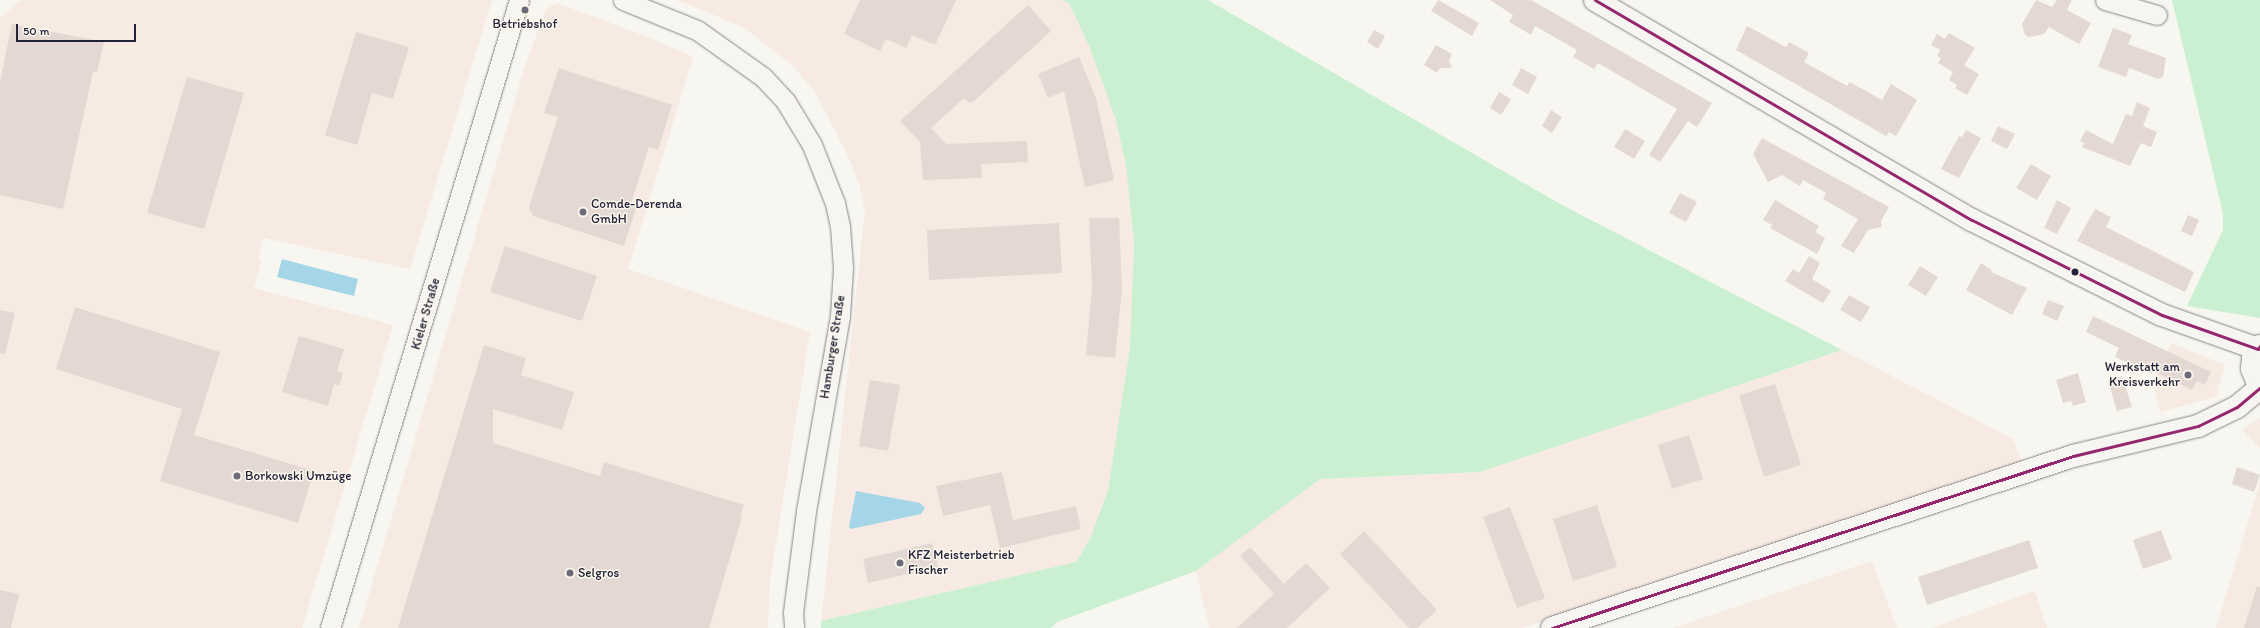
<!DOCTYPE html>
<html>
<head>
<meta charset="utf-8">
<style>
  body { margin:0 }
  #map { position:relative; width:2260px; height:628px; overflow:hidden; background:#f8f6f0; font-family:Itim,sans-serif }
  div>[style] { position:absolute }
  .built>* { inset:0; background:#f7eae2 }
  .green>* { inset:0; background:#caf0d1 }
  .water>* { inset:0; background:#a5d6e7 }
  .building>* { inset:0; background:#e4d8d3 }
  .roads { filter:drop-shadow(0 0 1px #878688) drop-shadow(0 0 1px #878688) }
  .minor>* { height:19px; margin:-9.5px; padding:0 9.5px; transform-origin:9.5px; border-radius:9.5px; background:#f6f5f1 }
  .tertiary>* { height:22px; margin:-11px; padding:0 11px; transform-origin:11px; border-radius:11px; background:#f6f5f1 }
  .bus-1>* { height:3px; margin:-1.5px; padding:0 1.5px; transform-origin:1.5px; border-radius:1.5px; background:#95276e }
  .dots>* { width:11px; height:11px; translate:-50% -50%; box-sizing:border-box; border:2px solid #fbf7ec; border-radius:50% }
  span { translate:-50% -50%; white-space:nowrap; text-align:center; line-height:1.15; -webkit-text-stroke:3px #fbf7ec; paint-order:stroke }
  .poi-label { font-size:13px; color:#22223b }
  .left { translate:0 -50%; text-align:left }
  .right { translate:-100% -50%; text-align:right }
  .street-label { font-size:13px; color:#22223b }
  .scale { position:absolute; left:16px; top:24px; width:120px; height:18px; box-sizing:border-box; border:2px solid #22223b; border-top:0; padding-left:5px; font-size:12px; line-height:14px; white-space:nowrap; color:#22223b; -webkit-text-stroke:3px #fbf7ec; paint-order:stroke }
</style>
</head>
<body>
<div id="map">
  <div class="built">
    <i style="clip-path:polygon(27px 0,492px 0,410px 269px,263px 238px,258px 259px,261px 260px,254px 288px,393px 325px,302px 628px,0 628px,0 18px,20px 1px)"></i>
    <i style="clip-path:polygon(677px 0,1062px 0,1069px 3px,1089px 46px,1116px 120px,1126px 165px,1134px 243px,1130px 347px,1108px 490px,1090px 539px,1076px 562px,821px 621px,865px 210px,859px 184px,848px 156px,815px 92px,792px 65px,743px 27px)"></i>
    <i style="clip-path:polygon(557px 3px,643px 35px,693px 57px,628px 269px,810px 332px,770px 581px,768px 628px,359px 628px,525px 66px,546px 9px)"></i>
    <i style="clip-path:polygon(2171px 343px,2225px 365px,2216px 397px,2160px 412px,2153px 381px)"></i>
    <i style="clip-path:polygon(1842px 350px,2013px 439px,2023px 465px,1522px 628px,1209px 628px,1196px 571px,1320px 479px,1480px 472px)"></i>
    <i style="clip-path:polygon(2260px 418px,2260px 448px,2242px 430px)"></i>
    <i style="clip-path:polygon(2260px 483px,2260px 628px,2216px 628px)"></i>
    <i style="clip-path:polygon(1872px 561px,1897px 628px,1673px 628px)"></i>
    <i style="clip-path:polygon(2035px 591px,2047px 628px,1931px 628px)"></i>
  </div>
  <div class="green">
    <i style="clip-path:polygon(1062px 0,1208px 0,1562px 205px,1842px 350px,1480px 472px,1320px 479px,1196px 571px,1057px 622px,1051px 628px,821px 628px,821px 621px,1076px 562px,1090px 539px,1108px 490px,1130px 347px,1134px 243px,1126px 165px,1116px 120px,1089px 46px,1069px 3px)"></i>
    <i style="clip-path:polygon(2172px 0,2260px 0,2260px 318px,2187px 306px,2223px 230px,2223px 214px)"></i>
  </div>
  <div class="water">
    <i style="clip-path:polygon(282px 259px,358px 279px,354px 296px,277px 277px)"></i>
    <i style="clip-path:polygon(856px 491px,920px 503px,925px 508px,921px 514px,851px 529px,849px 527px)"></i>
  </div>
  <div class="building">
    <i style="clip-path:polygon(860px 0,956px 0,935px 45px,912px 35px,906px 48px,886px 39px,880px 51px,844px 34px)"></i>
    <i style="clip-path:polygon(1438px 0,1479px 23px,1472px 36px,1431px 11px)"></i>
    <i style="clip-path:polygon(1490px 0,1531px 0,1712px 103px,1697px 127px,1688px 121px,1660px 162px,1649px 155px,1677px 109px,1598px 63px,1594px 69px,1573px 57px,1577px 50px,1535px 26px,1531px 35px,1509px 22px,1513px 15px)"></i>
    <i style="clip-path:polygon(2036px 0,2052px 7px,2057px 0,2072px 0,2067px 10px,2091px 23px,2079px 44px,2049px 27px,2044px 34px,2029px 37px,2025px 35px,2022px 24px)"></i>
    <i style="clip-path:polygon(1028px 5px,1051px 31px,973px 102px,968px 102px,964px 98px,931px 128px,946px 144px,1027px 141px,1028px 162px,981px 164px,982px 178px,923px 180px,920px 142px,900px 121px)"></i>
    <i style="clip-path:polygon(12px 24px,104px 42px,97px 72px,93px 72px,63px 209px,0 195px,0 82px)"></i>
    <i style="clip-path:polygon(1747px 26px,1786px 47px,1789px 42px,1809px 53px,1804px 62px,1847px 86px,1850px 82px,1882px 100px,1891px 84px,1917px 100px,1896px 136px,1889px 132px,1886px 136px,1736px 50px)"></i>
    <i style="clip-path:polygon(2113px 28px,2132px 35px,2128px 44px,2166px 58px,2163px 77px,2158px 79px,2129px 68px,2126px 77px,2098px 67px)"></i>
    <i style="clip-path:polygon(1374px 30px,1385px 36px,1378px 49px,1367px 42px)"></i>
    <i style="clip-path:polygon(356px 32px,409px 47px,393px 99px,372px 93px,357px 145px,325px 135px)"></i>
    <i style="clip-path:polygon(1949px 33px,1975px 48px,1964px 65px,1979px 74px,1967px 95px,1955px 88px,1957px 85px,1949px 80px,1953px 72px,1938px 63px,1941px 58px,1937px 56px,1940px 50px,1931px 45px,1937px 34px,1945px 39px)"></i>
    <i style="clip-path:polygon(1436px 45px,1452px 54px,1449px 61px,1452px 68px,1440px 68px,1437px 73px,1424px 65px)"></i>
    <i style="clip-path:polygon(1079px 57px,1096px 98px,1114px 180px,1085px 187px,1064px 91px,1048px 98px,1038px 74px)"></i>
    <i style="clip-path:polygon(559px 68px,672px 105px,658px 150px,649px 147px,631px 203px,637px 205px,624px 246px,533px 216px,529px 207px,558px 117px,544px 113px)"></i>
    <i style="clip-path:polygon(1521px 68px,1537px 77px,1528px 94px,1512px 85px)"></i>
    <i style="clip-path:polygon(187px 77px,244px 93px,204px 229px,147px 213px)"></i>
    <i style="clip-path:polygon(1499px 92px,1511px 99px,1501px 115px,1490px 108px)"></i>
    <i style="clip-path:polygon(2137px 102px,2150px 108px,2143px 126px,2157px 132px,2151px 147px,2141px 143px,2130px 166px,2082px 147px,2084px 143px,2080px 141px,2086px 130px,2113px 144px,2126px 114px,2132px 116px)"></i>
    <i style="clip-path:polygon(1551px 110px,1562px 117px,1552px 133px,1542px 126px)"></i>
    <i style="clip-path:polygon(1998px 126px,2015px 134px,2007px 149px,1991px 141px)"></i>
    <i style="clip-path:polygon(1625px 129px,1645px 141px,1634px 159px,1614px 147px)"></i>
    <i style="clip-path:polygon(1966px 130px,1981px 138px,1959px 178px,1941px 169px,1959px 136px,1962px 137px)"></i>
    <i style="clip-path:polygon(1762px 138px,1889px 207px,1881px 221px,1882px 227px,1868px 230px,1854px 253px,1841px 246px,1858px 219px,1823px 199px,1826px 193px,1803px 180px,1800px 186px,1782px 175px,1768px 182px,1753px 154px)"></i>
    <i style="clip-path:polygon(2031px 164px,2051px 176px,2037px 200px,2016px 188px)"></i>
    <i style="clip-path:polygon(1680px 193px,1697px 202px,1686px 222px,1669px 213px)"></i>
    <i style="clip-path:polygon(1775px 200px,1819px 226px,1815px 232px,1825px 238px,1817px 254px,1770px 228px,1772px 225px,1763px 220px)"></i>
    <i style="clip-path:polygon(2057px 200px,2071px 208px,2057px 234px,2044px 228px)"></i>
    <i style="clip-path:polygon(2095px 209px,2111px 217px,2106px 227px,2194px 272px,2185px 292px,2077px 241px)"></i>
    <i style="clip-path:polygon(2188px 215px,2199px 220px,2192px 236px,2181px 231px)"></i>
    <i style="clip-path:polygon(1089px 218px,1119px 218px,1122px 290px,1115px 358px,1086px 355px,1092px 288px)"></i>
    <i style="clip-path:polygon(1059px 223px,1062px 273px,929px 280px,927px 230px)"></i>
    <i style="clip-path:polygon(505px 246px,597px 276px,582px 321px,490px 292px)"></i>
    <i style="clip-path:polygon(1809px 256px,1820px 263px,1812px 279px,1831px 291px,1823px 303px,1785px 281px,1793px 269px,1799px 273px)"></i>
    <i style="clip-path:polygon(1981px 263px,1992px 270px,1991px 272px,2027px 288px,2012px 315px,1966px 290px)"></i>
    <i style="clip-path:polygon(1920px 266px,1938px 277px,1926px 296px,1908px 285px)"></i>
    <i style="clip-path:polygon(1849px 295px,1870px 307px,1861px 322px,1840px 310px)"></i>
    <i style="clip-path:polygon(2048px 300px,2064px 306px,2057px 321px,2042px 314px)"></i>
    <i style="clip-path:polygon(75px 307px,220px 352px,194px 435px,314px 471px,298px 523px,160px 481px,182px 409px,56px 369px)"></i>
    <i style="clip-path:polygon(0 310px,15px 313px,5px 354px,0 353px)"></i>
    <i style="clip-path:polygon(2093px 316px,2211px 372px,2205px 385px,2197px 381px,2192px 390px,2153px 371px,2152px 374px,2115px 357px,2119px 348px,2086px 332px)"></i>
    <i style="clip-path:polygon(299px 336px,344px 349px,337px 371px,343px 373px,339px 386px,334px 384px,328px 406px,282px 392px)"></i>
    <i style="clip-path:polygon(484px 345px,526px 358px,521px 375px,574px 392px,562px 430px,493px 409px,493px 443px,600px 476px,604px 462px,744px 505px,740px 516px,742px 517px,709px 628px,398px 628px)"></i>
    <i style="clip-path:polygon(2078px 373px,2086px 402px,2073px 406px,2071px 401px,2063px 403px,2056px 380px)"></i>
    <i style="clip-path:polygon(2122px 376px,2132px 407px,2117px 411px,2108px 381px)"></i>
    <i style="clip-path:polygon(870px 380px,900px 385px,888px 451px,859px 446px)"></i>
    <i style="clip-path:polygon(1775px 384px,1801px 465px,1764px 477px,1739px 395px)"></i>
    <i style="clip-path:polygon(1689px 435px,1703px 479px,1672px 489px,1658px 445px)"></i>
    <i style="clip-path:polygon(2237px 467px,2260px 475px,2254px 492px,2232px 484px)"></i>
    <i style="clip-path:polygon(1002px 472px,1013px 520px,1076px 506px,1081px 529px,1000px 548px,990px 505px,943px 516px,936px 486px)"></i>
    <i style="clip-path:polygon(1597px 505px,1617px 567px,1573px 581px,1553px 519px)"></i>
    <i style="clip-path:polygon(1510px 507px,1545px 598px,1517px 608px,1483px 517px)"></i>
    <i style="clip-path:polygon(2161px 530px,2172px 559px,2143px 569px,2133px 540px)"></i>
    <i style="clip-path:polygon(1364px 531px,1437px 610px,1417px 628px,1409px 628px,1340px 554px)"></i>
    <i style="clip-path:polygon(2029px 540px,2038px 568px,1927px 605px,1918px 577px)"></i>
    <i style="clip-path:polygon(932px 543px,938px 567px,868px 583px,863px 559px)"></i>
    <i style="clip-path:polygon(1250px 547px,1284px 584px,1306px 563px,1330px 588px,1287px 628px,1237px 628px,1274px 594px,1240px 556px)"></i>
    <i style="clip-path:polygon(2257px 586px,2260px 587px,2260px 628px,2244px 628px)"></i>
    <i style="clip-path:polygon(0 590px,19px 594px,11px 628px,0 628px)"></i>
  </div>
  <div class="roads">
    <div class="minor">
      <i style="left:623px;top:0;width:80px;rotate:22.1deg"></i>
      <i style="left:697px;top:30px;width:81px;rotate:35.5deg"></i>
      <i style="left:763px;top:77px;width:34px;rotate:47deg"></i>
      <i style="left:786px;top:102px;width:50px;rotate:58.8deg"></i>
      <i style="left:812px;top:145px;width:62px;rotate:68.4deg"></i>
      <i style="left:835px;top:203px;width:24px;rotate:78deg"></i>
      <i style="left:840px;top:226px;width:42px;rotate:85.9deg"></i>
      <i style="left:843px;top:268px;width:48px;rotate:93.6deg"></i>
      <i style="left:840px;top:316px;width:198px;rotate:99.9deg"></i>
      <i style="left:806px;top:511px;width:102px;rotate:97.3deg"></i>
      <i style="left:793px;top:612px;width:16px;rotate:86deg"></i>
      <i style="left:2105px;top:0;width:54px;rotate:16.1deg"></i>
      <i style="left:330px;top:628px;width:656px;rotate:-73.25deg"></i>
    </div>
    <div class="tertiary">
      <i style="left:1595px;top:0;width:436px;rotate:30.3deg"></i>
      <i style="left:1972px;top:220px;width:212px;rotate:26.6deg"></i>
      <i style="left:2162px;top:315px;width:102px;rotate:19.5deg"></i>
      <i style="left:2260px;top:346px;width:14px;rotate:120deg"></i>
      <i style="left:2253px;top:358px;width:11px;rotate:95deg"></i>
      <i style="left:2252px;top:369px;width:21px;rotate:67deg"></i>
      <i style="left:1552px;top:628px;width:549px;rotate:-18.27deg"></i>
      <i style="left:2073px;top:456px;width:129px;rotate:-13.5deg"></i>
      <i style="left:2198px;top:426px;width:43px;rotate:-26deg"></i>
      <i style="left:2237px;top:407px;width:30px;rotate:-40deg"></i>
    </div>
  </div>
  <div class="bus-1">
    <i style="left:1595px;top:0;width:436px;rotate:30.3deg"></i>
    <i style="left:1972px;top:220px;width:212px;rotate:26.6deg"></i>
    <i style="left:2162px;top:315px;width:102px;rotate:19.5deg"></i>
    <i style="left:2258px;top:349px;width:4px;rotate:-56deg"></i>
    <i style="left:1552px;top:628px;width:549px;rotate:-18.27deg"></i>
    <i style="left:2073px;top:456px;width:129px;rotate:-13.5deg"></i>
    <i style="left:2198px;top:426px;width:43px;rotate:-26deg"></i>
    <i style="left:2237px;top:407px;width:30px;rotate:-40deg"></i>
  </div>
  <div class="dots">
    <i style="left:525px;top:10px;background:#6d6c7a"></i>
    <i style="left:583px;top:212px;background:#6d6c7a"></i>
    <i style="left:2075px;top:272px;background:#22223b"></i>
    <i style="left:2188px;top:375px;background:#6d6c7a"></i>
    <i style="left:237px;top:476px;background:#6d6c7a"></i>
    <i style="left:900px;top:563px;background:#6d6c7a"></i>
    <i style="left:570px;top:573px;background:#6d6c7a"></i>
  </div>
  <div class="poi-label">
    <span style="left:525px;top:24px">Betriebshof</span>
    <span class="left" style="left:591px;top:212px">Comde-Derenda<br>GmbH</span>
    <span class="right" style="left:2180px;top:375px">Werkstatt am<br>Kreisverkehr</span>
    <span class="left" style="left:245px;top:476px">Borkowski Umzüge</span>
    <span class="left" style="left:908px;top:563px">KFZ Meisterbetrieb<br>Fischer</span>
    <span class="left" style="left:578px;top:573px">Selgros</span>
  </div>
  <div class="street-label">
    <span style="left:426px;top:314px;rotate:-74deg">Kieler Straße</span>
    <span style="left:833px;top:347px;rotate:-81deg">Hamburger Straße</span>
  </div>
  <div class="scale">50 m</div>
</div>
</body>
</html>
